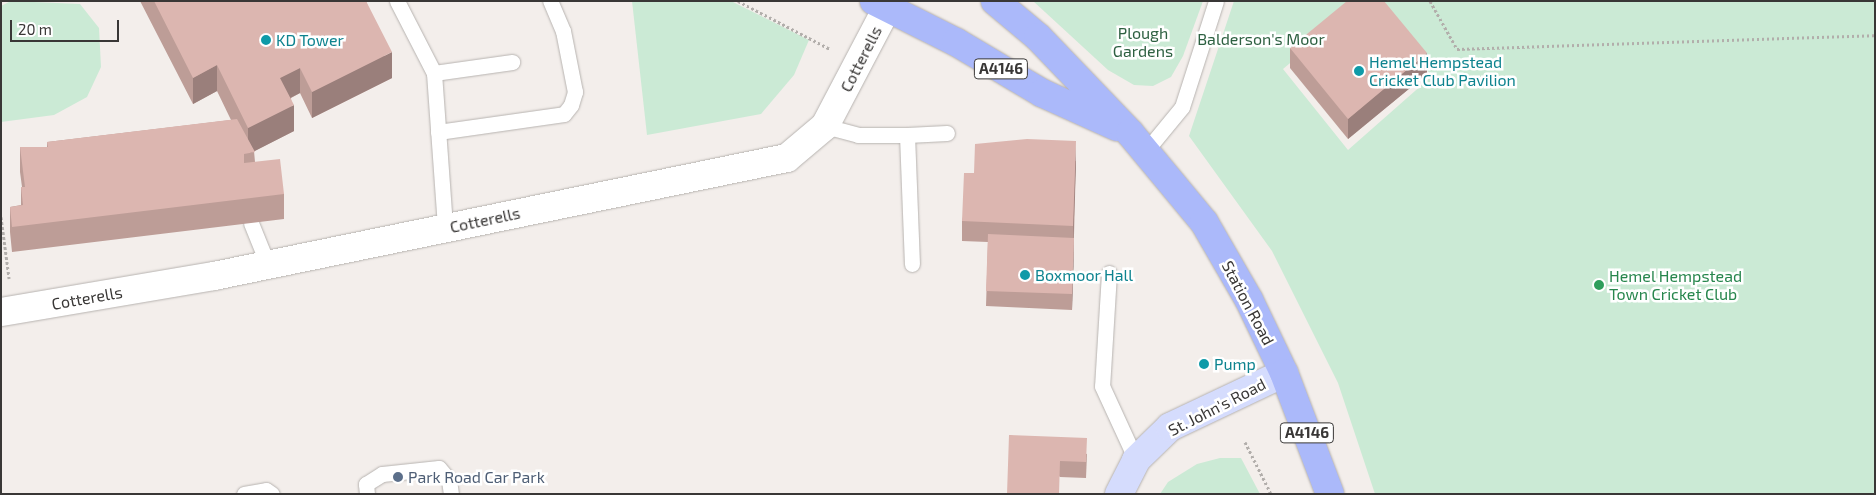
<!DOCTYPE html>
<html>
<head>
<meta charset="utf-8">
<style>
  body { margin:0 }
  #map { position:relative; width:1876px; height:495px; overflow:hidden; background:#f3eeeb; font-family:"Exo 2",sans-serif }
  div>[style] { position:absolute }
  .green>* { inset:0; background:#cbead5 }
  .path>* { height:3px; margin-top:-1.5px; transform-origin:0; background:repeating-linear-gradient(90deg,#b2aeab 0 2.5px,transparent 0 5px) }
  .roads { filter:drop-shadow(0 0 1px #b7b3b0) drop-shadow(0 0 1px #b7b3b0) }
  .lane>* { height:15px; margin:-7.5px; padding:0 7.5px; transform-origin:7.5px; border-radius:7.5px; background:#fff }
  .street>* { height:28px; margin:-14px; padding:0 14px; transform-origin:14px; border-radius:14px; background:#fff }
  .secondary>* { height:28px; margin:-14px; padding:0 14px; transform-origin:14px; border-radius:14px; background:#d5dcfd }
  .primary>* { height:28px; margin:-14px; padding:0 14px; transform-origin:14px; border-radius:14px; background:#abb9fa }
  .wall>* { inset:0; background:#bd9d97 }
  .shaded-wall>* { inset:0; background:#9a7f7b }
  .building>* { inset:0; background:#dcb6b0 }
  .dots>* { width:14px; height:14px; translate:-50% -50%; box-sizing:border-box; border:2px solid #fff; border-radius:50% }
  span { translate:-50% -50%; white-space:nowrap; text-align:center; line-height:1.15; -webkit-text-stroke:5px #fff; paint-order:stroke }
  .shield-label span { padding:1px 4px; background:#fff; border:1px solid; border-radius:4px; -webkit-text-stroke-width:0 }
  .shield-label { font-size:15px; color:#393736; font-weight:700 }
  .park-label { font-size:16px; color:#2d6041 }
  .culture-label { font-size:16px; color:#0d838f }
  .left { translate:0 -50%; text-align:left }
  .street-label { font-size:16px; color:#393736 }
  .leisure-label { font-size:16px; color:#27864d }
  .service-label { font-size:16px; color:#4e5e75 }
  .frame { position:absolute; inset:0; border:2px solid #393736; pointer-events:none }
  .scale { position:absolute; left:10px; top:20px; width:109px; height:22px; box-sizing:border-box; border:2px solid #393736; border-top:0; padding-left:6px; font-size:15px; line-height:18px; white-space:nowrap; color:#393736; -webkit-text-stroke:4px #fff; paint-order:stroke }
</style>
</head>
<body>
<div id="map">
  <div class="green">
    <i style="clip-path:polygon(11px 1px,80px 4px,99px 28px,101px 67px,87px 97px,54px 115px,1px 122px,1px 6px)"></i>
    <i style="clip-path:polygon(632px 1px,731px 1px,809px 40px,794px 75px,761px 114px,647px 135px)"></i>
    <i style="clip-path:polygon(1033px 1px,1203px 1px,1183px 56px,1171px 77px,1153px 86px,1134px 85px,1108px 70px)"></i>
    <i style="clip-path:polygon(1234px 1px,1364px 1px,1283px 69px,1348px 150px,1432px 76px,1371px 1px,1875px 1px,1875px 494px,1375px 494px,1338px 383px,1272px 251px,1189px 136px)"></i>
    <i style="clip-path:polygon(1220px 458px,1241px 458px,1260px 494px,1160px 494px,1168px 482px,1197px 464px)"></i>
  </div>
  <div class="path">
    <i style="left:738px;top:1px;width:104px;rotate:27.6deg"></i>
    <i style="left:1430px;top:1px;width:55px;rotate:60.6deg"></i>
    <i style="left:1457px;top:49px;width:418px;rotate:-1.9deg"></i>
    <i style="left:1px;top:217px;width:62px;rotate:82.5deg"></i>
    <i style="left:1245px;top:442px;width:58px;rotate:63.4deg"></i>
  </div>
  <div class="roads">
    <div class="lane">
      <i style="left:397px;top:1px;width:81px;rotate:62.8deg"></i>
      <i style="left:434px;top:73px;width:155px;rotate:85.9deg"></i>
      <i style="left:434px;top:73px;width:79px;rotate:-8deg"></i>
      <i style="left:825px;top:126px;width:34px;rotate:15deg"></i>
      <i style="left:858px;top:135px;width:49px"></i>
      <i style="left:907px;top:135px;width:129px;rotate:87.8deg"></i>
      <i style="left:438px;top:132px;width:127px;rotate:-8.1deg"></i>
      <i style="left:564px;top:114px;width:11px;rotate:-52deg"></i>
      <i style="left:571px;top:105px;width:14px;rotate:-73deg"></i>
      <i style="left:575px;top:92px;width:62px;rotate:-101.1deg"></i>
      <i style="left:563px;top:31px;width:33px;rotate:-113deg"></i>
      <i style="left:907px;top:135px;width:40px;rotate:-2.9deg"></i>
      <i style="left:1145px;top:152px;width:58px;rotate:-50.6deg"></i>
      <i style="left:1182px;top:107px;width:111px;rotate:-72.2deg"></i>
      <i style="left:251px;top:223px;width:45px;rotate:68deg"></i>
      <i style="left:1109px;top:273px;width:113px;rotate:93.5deg"></i>
      <i style="left:1102px;top:386px;width:81px;rotate:65.3deg"></i>
      <i style="left:244px;top:494px;width:22px;rotate:-10deg"></i>
      <i style="left:266px;top:490px;width:7px;rotate:34deg"></i>
      <i style="left:367px;top:494px;width:10px;rotate:-96deg"></i>
      <i style="left:366px;top:484px;width:19px;rotate:-32deg"></i>
      <i style="left:382px;top:474px;width:57px;rotate:-6deg"></i>
      <i style="left:439px;top:468px;width:16px;rotate:50deg"></i>
      <i style="left:449px;top:480px;width:14px;rotate:82deg"></i>
    </div>
    <div class="street">
      <i style="left:1px;top:312px;width:216px;rotate:-9.6deg"></i>
      <i style="left:214px;top:276px;width:585px;rotate:-11.64deg"></i>
      <i style="left:787px;top:158px;width:50px;rotate:-40.1deg"></i>
      <i style="left:825px;top:126px;width:133px;rotate:-62.3deg"></i>
    </div>
    <div class="secondary">
      <i style="left:1119px;top:494px;width:38px;rotate:-63deg"></i>
      <i style="left:1136px;top:460px;width:47px;rotate:-44.1deg"></i>
      <i style="left:1170px;top:427px;width:126px;rotate:-25.3deg"></i>
    </div>
    <div class="primary">
      <i style="left:874px;top:1px;width:92px;rotate:26.6deg"></i>
      <i style="left:956px;top:42px;width:100px;rotate:30.7deg"></i>
      <i style="left:1042px;top:93px;width:82px;rotate:24.4deg"></i>
      <i style="left:995px;top:1px;width:56px;rotate:39.9deg"></i>
      <i style="left:1038px;top:37px;width:133px;rotate:46.2deg"></i>
      <i style="left:1130px;top:133px;width:116px;rotate:50.3deg"></i>
      <i style="left:1204px;top:222px;width:90px;rotate:60deg"></i>
      <i style="left:1249px;top:300px;width:81px;rotate:64.4deg"></i>
      <i style="left:1284px;top:373px;width:129px;rotate:69.2deg"></i>
    </div>
  </div>
  <div class="wall">
    <i style="clip-path:polygon(140px 1px,366px 1px,392px 78px,312px 118px,300px 93px,291px 98px,294px 131px,254px 151px,255px 162px,284px 194px,284px 219px,12px 252px,10px 232px,10px 207px,21px 205px,21px 187px,22px 187px,20px 172px,20px 147px,47px 147px,47px 142px,231px 120px,217px 91px,193px 104px)"></i>
    <i style="clip-path:polygon(1290px 48px,1427px 74px,1348px 139px,1290px 68px)"></i>
    <i style="clip-path:polygon(1076px 161px,1072px 310px,986px 306px,988px 242px,962px 241px,962px 221px,974px 173px)"></i>
    <i style="clip-path:polygon(1009px 435px,1087px 454px,1086px 478px,1060px 477px)"></i>
  </div>
  <div class="shaded-wall">
    <i style="clip-path:polygon(392px 52px,392px 78px,312px 118px,312px 92px)"></i>
    <i style="clip-path:polygon(1427px 53px,1427px 74px,1348px 139px,1348px 119px)"></i>
    <i style="clip-path:polygon(217px 65px,217px 91px,193px 104px,193px 78px)"></i>
    <i style="clip-path:polygon(300px 68px,300px 93px,280px 103px,280px 78px)"></i>
    <i style="clip-path:polygon(294px 105px,294px 131px,251px 153px,248px 153px,248px 128px)"></i>
    <i style="clip-path:polygon(1076px 141px,1076px 161px,1073px 246px,1073px 226px)"></i>
    <i style="clip-path:polygon(1074px 238px,1074px 253px,1072px 310px,1072px 294px)"></i>
  </div>
  <div class="building">
    <i style="clip-path:polygon(154px 1px,366px 1px,392px 52px,312px 92px,300px 68px,280px 78px,294px 105px,248px 128px,217px 65px,193px 78px)"></i>
    <i style="clip-path:polygon(1347px 1px,1384px 1px,1427px 53px,1348px 119px,1290px 48px)"></i>
    <i style="clip-path:polygon(237px 119px,255px 152px,244px 154px,244px 163px,280px 159px,284px 194px,12px 227px,10px 207px,23px 205px,21px 187px,25px 187px,20px 147px,48px 147px,47px 142px)"></i>
    <i style="clip-path:polygon(1027px 139px,1076px 141px,1073px 226px,962px 221px,964px 173px,974px 173px,975px 144px)"></i>
    <i style="clip-path:polygon(988px 234px,1074px 238px,1072px 294px,986px 291px)"></i>
    <i style="clip-path:polygon(1009px 435px,1087px 438px,1086px 462px,1060px 461px,1059px 494px,1007px 494px)"></i>
  </div>
  <div class="dots">
    <i style="left:266px;top:40px;background:#0f9aa8"></i>
    <i style="left:1359px;top:71px;background:#0f9aa8"></i>
    <i style="left:1025px;top:275px;background:#0f9aa8"></i>
    <i style="left:1599px;top:285px;background:#2e9e5b"></i>
    <i style="left:1204px;top:364px;background:#0f9aa8"></i>
    <i style="left:398px;top:477px;background:#5c6f8a"></i>
  </div>
  <div class="shield-label">
    <span style="left:1001px;top:69px">A4146</span>
    <span style="left:1307px;top:433px">A4146</span>
  </div>
  <div class="park-label">
    <span style="left:1143px;top:42px">Plough<br>Gardens</span>
    <span style="left:1261px;top:39px">Balderson's Moor</span>
  </div>
  <div class="culture-label">
    <span class="left" style="left:276px;top:40px">KD Tower</span>
    <span class="left" style="left:1369px;top:71px">Hemel Hempstead<br>Cricket Club Pavilion</span>
    <span class="left" style="left:1035px;top:275px">Boxmoor Hall</span>
    <span class="left" style="left:1214px;top:364px">Pump</span>
  </div>
  <div class="street-label">
    <span style="left:861px;top:59px;rotate:-63deg">Cotterells</span>
    <span style="left:485px;top:220px;rotate:-12deg">Cotterells</span>
    <span style="left:87px;top:298px;rotate:-10deg">Cotterells</span>
    <span style="left:1248px;top:303px;rotate:62deg">Station Road</span>
    <span style="left:1217px;top:407px;rotate:-27deg">St. John's Road</span>
  </div>
  <div class="leisure-label">
    <span class="left" style="left:1609px;top:285px">Hemel Hempstead<br>Town Cricket Club</span>
  </div>
  <div class="service-label">
    <span class="left" style="left:408px;top:477px">Park Road Car Park</span>
  </div>
  <div class="frame"></div>
  <div class="scale">20 m</div>
</div>
</body>
</html>
